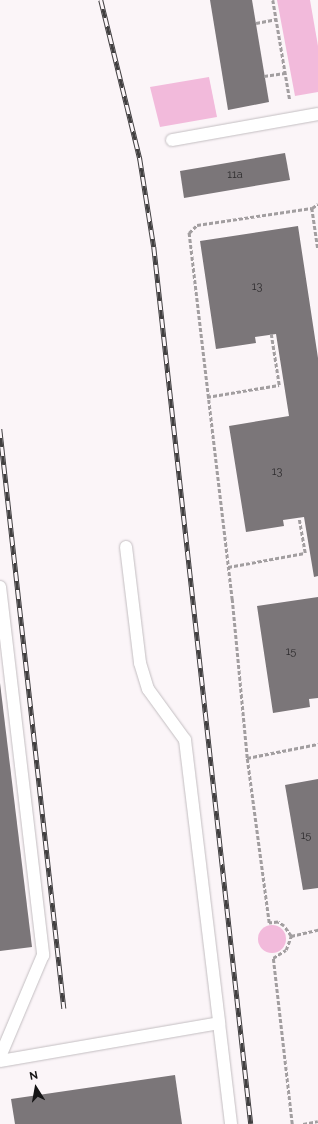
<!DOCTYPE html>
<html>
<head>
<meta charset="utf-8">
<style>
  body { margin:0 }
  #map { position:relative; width:318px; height:1124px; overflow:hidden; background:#fbf5f8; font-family:Raleway,sans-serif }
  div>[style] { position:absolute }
  .green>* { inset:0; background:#f2badb }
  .round { border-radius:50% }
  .building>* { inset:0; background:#7b7679 }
  .path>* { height:2.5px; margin-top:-1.25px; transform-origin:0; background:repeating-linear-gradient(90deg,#a29ea0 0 4px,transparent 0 6px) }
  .roads { filter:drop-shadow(0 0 1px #c3bec1) drop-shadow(0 0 1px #c3bec1) }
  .lane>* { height:12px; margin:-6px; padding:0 6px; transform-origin:6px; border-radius:6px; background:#fff }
  .rail>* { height:4.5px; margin-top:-2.25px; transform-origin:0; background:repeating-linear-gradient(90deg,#fbf5f8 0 9px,#413f40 0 18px); box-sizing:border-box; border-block:1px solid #413f40 }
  span { translate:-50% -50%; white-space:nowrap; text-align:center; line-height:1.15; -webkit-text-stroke:3.5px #fbf5f8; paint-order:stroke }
  .number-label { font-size:11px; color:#2e2c2e }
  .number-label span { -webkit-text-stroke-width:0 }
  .north { position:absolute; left:16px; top:1068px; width:40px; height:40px; -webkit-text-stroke:3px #fbf5f8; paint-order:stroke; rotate:349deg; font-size:11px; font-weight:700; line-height:16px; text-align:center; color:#151415 }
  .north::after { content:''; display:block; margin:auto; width:14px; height:18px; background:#151415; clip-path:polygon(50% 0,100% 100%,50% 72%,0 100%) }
</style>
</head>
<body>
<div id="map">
  <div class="green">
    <i style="clip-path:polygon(277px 0,310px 0,318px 46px,318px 92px,295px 96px)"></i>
    <i style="clip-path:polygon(209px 77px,217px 117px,160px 127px,150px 87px)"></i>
    <i class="round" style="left:258px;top:925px;width:28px;height:28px"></i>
  </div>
  <div class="building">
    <i style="clip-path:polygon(210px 0,252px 0,269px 102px,228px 110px)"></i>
    <i style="clip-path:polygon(285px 153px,290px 180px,184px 198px,180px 171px)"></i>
    <i style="clip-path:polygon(298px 226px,318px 358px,318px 576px,314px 577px,304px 517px,283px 520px,284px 526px,246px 532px,229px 426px,289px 416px,276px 334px,255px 337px,256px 343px,216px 349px,200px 241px)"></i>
    <i style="clip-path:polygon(318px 597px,318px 698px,309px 699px,310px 707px,273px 713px,257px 606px)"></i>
    <i style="clip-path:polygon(0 683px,32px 947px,0 951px)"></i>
    <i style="clip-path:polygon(318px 779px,318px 888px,303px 890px,285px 785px)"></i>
    <i style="clip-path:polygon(175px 1075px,182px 1124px,15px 1124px,11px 1099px)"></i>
  </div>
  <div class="path">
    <i style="left:273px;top:0;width:101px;rotate:80.4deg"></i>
    <i style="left:256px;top:23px;width:20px;rotate:-11deg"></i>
    <i style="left:264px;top:76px;width:21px;rotate:-8deg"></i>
    <i style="left:312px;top:208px;width:41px;rotate:81.7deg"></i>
    <i style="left:207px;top:397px;width:73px;rotate:-9.5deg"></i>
    <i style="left:279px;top:385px;width:52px;rotate:-98.9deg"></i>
    <i style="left:228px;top:567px;width:78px;rotate:-10.3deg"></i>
    <i style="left:305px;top:553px;width:36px;rotate:-100deg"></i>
    <i style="left:247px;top:758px;width:72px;rotate:-11.2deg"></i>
    <i style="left:291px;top:936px;width:28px;rotate:-13deg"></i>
    <i style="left:292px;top:1124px;width:167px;rotate:-96.5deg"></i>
    <i style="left:273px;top:958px;width:15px;rotate:-32deg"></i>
    <i style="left:286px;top:950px;width:15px;rotate:-70deg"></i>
    <i style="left:291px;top:936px;width:12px;rotate:-125deg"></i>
    <i style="left:284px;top:926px;width:7px;rotate:-146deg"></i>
    <i style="left:278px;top:922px;width:9px;rotate:174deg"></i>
    <i style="left:269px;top:923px;width:166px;rotate:-97.6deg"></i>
    <i style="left:247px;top:758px;width:159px;rotate:-95.4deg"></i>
    <i style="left:232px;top:600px;width:370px;rotate:-96.7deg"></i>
    <i style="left:189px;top:233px;width:11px;rotate:-45deg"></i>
    <i style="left:197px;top:225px;width:116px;rotate:-8.4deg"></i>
    <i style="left:312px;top:208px;width:7px;rotate:-34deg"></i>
    <i style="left:303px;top:1124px;width:15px;rotate:-11deg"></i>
  </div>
  <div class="roads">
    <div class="lane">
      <i style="left:172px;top:140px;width:148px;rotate:-10.1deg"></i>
      <i style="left:126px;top:547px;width:117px;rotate:83.1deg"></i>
      <i style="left:140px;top:663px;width:27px;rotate:73deg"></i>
      <i style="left:148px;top:689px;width:63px;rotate:54deg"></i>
      <i style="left:185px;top:740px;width:285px;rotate:83.1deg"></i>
      <i style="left:0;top:587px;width:371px;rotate:83.3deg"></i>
      <i style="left:43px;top:955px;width:111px;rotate:112.9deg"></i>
      <i style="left:0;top:1061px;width:222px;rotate:-9.8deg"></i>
      <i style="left:219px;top:1023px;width:102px;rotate:83.2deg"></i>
    </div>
  </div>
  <div class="rail">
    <i style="left:101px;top:0;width:164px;rotate:76.2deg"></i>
    <i style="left:140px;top:159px;width:89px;rotate:81deg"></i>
    <i style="left:154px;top:247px;width:882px;rotate:83.69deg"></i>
    <i style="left:0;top:429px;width:583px;rotate:83.69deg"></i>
  </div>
  <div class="number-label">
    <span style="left:235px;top:175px">11a</span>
    <span style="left:257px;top:287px">13</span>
    <span style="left:277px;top:472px">13</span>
    <span style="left:291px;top:652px">15</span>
    <span style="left:306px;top:836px">15</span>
  </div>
  <div class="north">N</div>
</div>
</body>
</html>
